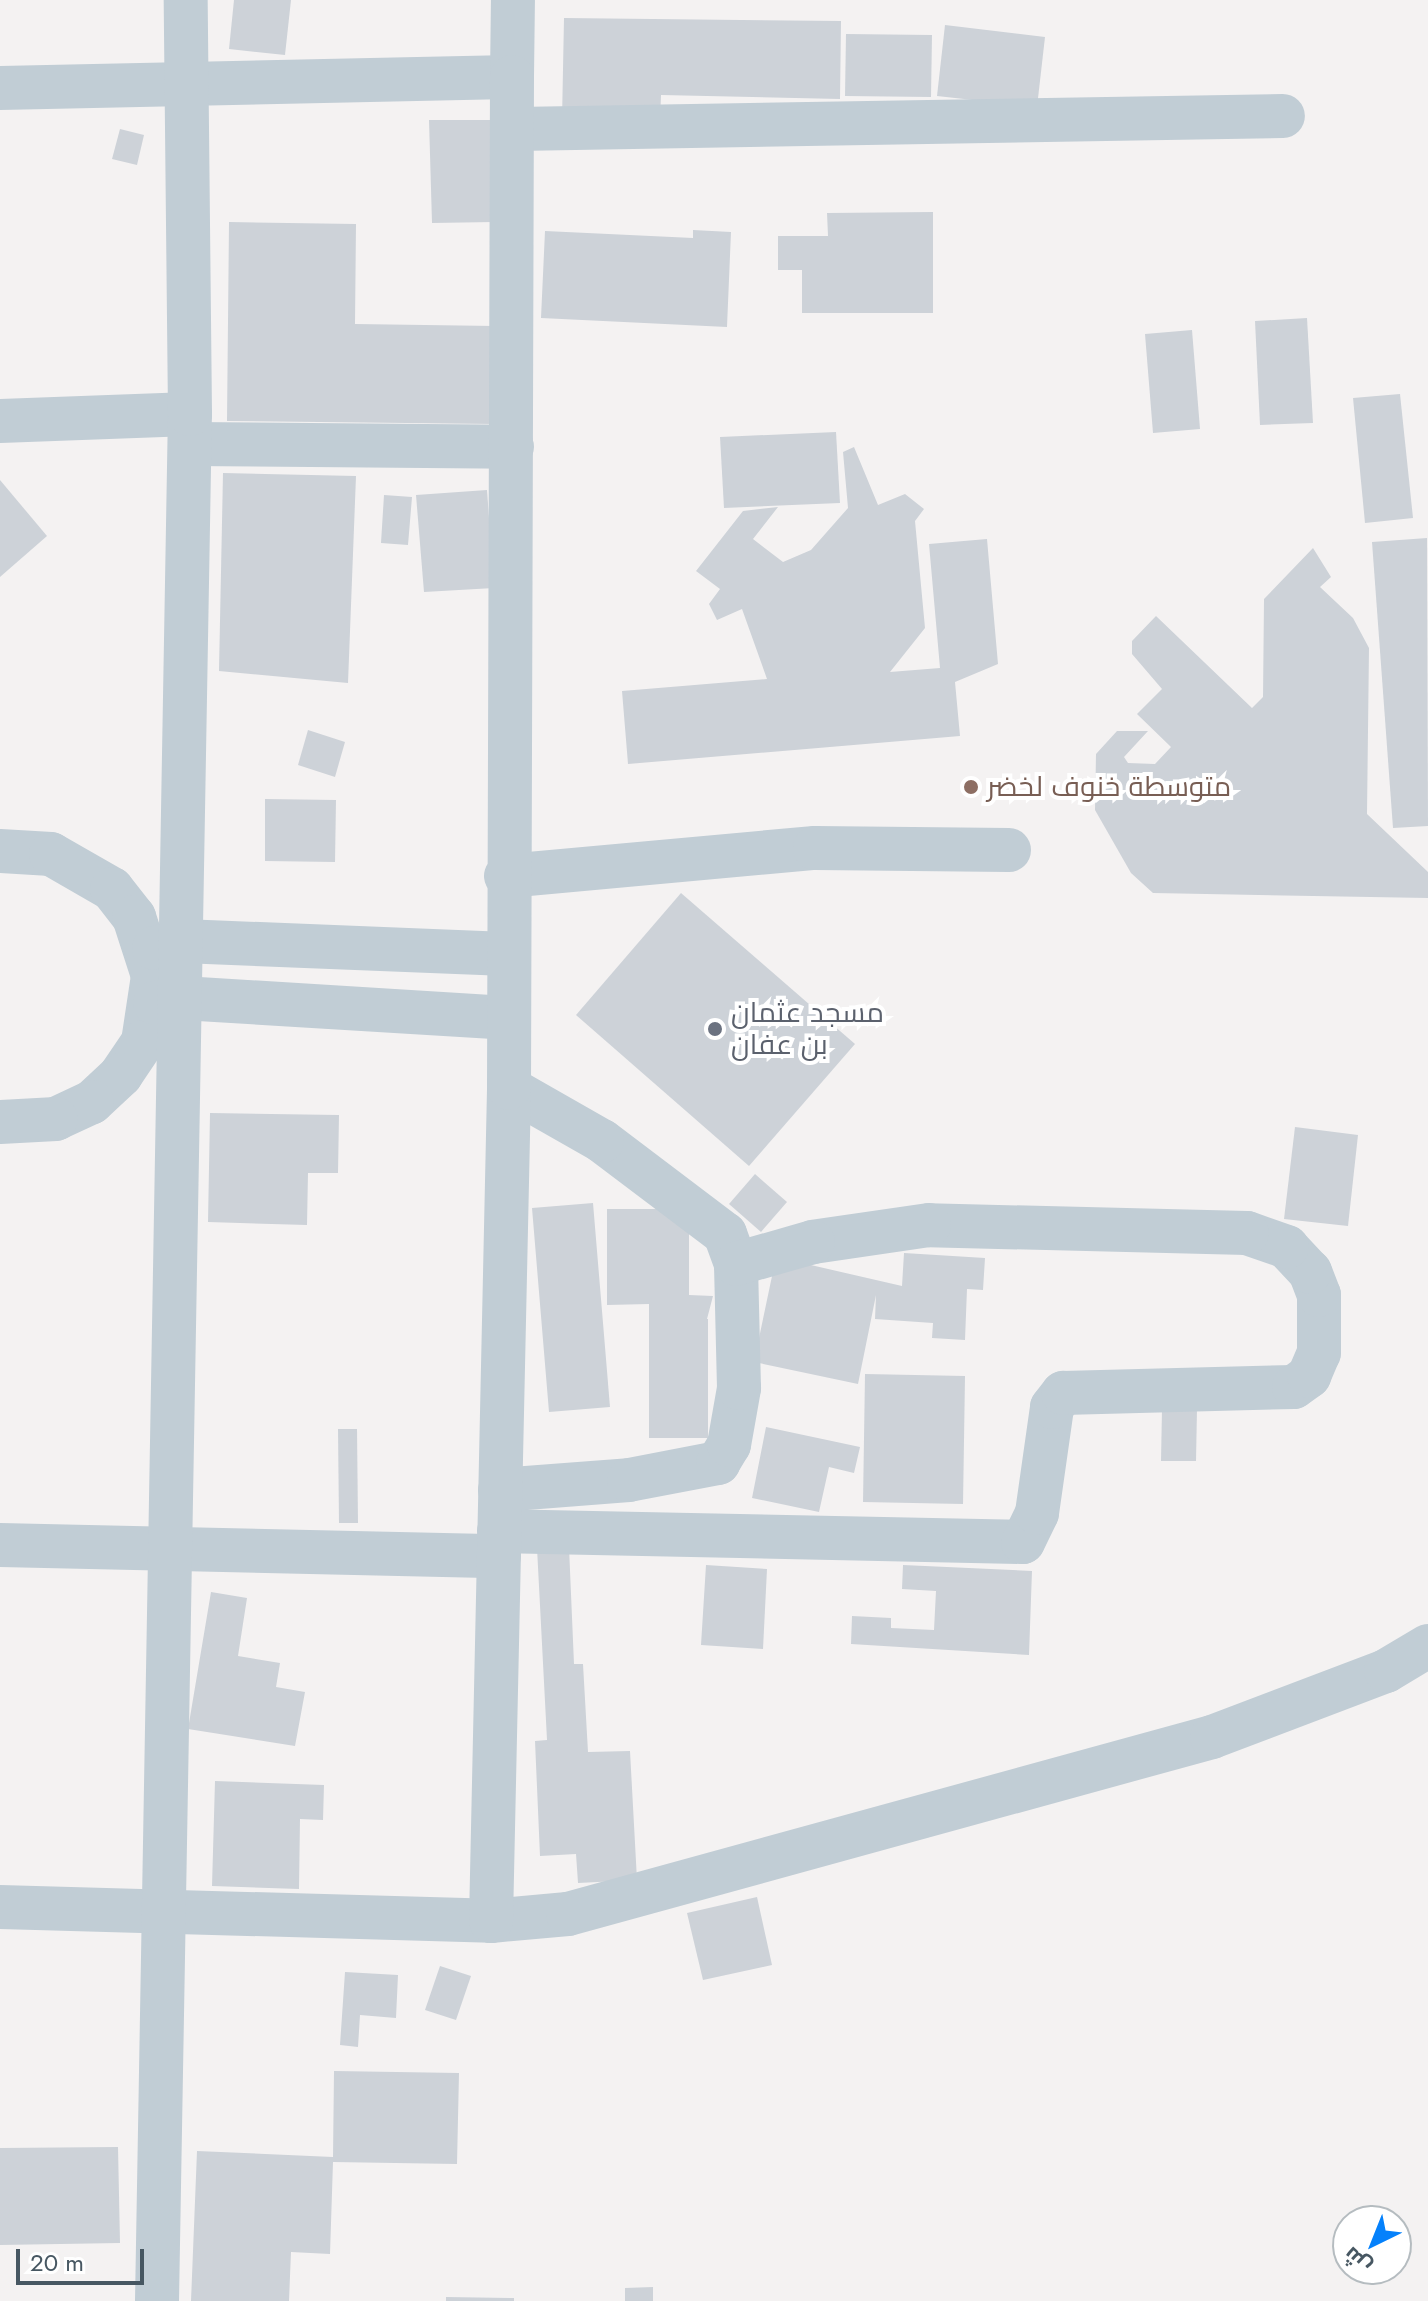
<!DOCTYPE html>
<html>
<head>
<meta charset="utf-8">
<style>
  body { margin:0 }
  #map { position:relative; width:1428px; height:2301px; overflow:hidden; background:#f4f2f2; font-family:Jost,Cairo,sans-serif }
  div>[style] { position:absolute }
  .building>* { inset:0; background:#cdd2d8 }
  .minor>* { height:44px; margin:-22px; padding:0 22px; transform-origin:22px; border-radius:22px; background:#c1cdd5 }
  .dots>* { width:22px; height:22px; translate:-50% -50%; box-sizing:border-box; border:4px solid #fff; border-radius:50% }
  span { translate:-50% -50%; white-space:nowrap; text-align:center; line-height:1.15; -webkit-text-stroke:8px #fff; paint-order:stroke }
  .education-label { font-size:28px; color:#785e54 }
  .left { translate:0 -50%; text-align:left }
  .worship-label { font-size:28px; color:#5b616d }
  .north { position:absolute; left:1332px; top:2205px; width:80px; height:80px; box-sizing:border-box; background:#fff; border:2px solid #b5bcc0; border-radius:50%; rotate:223deg; font-size:22px; font-weight:700; line-height:32px; text-align:center; color:#475762 }
  .north::after { content:''; display:block; margin:auto; width:28px; height:36px; background:#0581fb; clip-path:polygon(50% 0,100% 100%,50% 72%,0 100%) }
  .scale { position:absolute; left:16px; top:2249px; width:128px; height:36px; box-sizing:border-box; border:4px solid #475762; border-top:0; padding-left:10px; font-size:24px; line-height:28px; white-space:nowrap; color:#475762; -webkit-text-stroke:6px #fff; paint-order:stroke }
</style>
</head>
<body>
<div id="map">
  <div class="building">
    <i style="clip-path:polygon(234px 0,291px 0,285px 55px,229px 49px)"></i>
    <i style="clip-path:polygon(564px 18px,841px 21px,840px 99px,661px 95px,660px 122px,562px 120px)"></i>
    <i style="clip-path:polygon(945px 25px,1045px 37px,1037px 107px,937px 96px)"></i>
    <i style="clip-path:polygon(846px 34px,932px 35px,931px 97px,845px 96px)"></i>
    <i style="clip-path:polygon(429px 120px,492px 120px,494px 222px,432px 223px)"></i>
    <i style="clip-path:polygon(120px 129px,144px 135px,137px 165px,112px 159px)"></i>
    <i style="clip-path:polygon(933px 212px,933px 313px,802px 313px,802px 270px,778px 270px,778px 236px,828px 236px,827px 213px)"></i>
    <i style="clip-path:polygon(229px 222px,356px 224px,355px 324px,495px 326px,494px 424px,227px 421px)"></i>
    <i style="clip-path:polygon(693px 230px,731px 232px,727px 327px,541px 318px,545px 231px,693px 238px)"></i>
    <i style="clip-path:polygon(1307px 318px,1313px 423px,1260px 425px,1255px 321px)"></i>
    <i style="clip-path:polygon(1192px 330px,1200px 429px,1153px 433px,1145px 334px)"></i>
    <i style="clip-path:polygon(1400px 394px,1413px 518px,1365px 523px,1353px 398px)"></i>
    <i style="clip-path:polygon(836px 432px,840px 503px,724px 508px,720px 437px)"></i>
    <i style="clip-path:polygon(854px 447px,878px 505px,905px 494px,924px 509px,915px 521px,925px 628px,890px 672px,940px 668px,929px 544px,987px 539px,998px 664px,955px 682px,960px 736px,628px 764px,622px 691px,767px 679px,742px 609px,717px 620px,709px 604px,720px 589px,696px 571px,743px 511px,778px 507px,753px 539px,783px 562px,811px 550px,848px 508px,843px 452px)"></i>
    <i style="clip-path:polygon(223px 473px,356px 476px,348px 683px,219px 671px)"></i>
    <i style="clip-path:polygon(0 480px,47px 536px,0 577px)"></i>
    <i style="clip-path:polygon(487px 490px,494px 588px,424px 592px,416px 495px)"></i>
    <i style="clip-path:polygon(384px 495px,412px 497px,408px 545px,381px 543px)"></i>
    <i style="clip-path:polygon(1427px 538px,1428px 826px,1393px 828px,1372px 542px)"></i>
    <i style="clip-path:polygon(1313px 548px,1331px 577px,1320px 587px,1353px 618px,1369px 648px,1367px 814px,1428px 872px,1428px 898px,1153px 893px,1131px 873px,1095px 810px,1096px 754px,1117px 731px,1148px 731px,1124px 757px,1128px 763px,1155px 764px,1171px 747px,1137px 714px,1162px 689px,1132px 654px,1132px 641px,1156px 616px,1252px 708px,1263px 697px,1264px 599px)"></i>
    <i style="clip-path:polygon(308px 730px,345px 742px,335px 777px,298px 765px)"></i>
    <i style="clip-path:polygon(265px 799px,336px 800px,335px 862px,265px 861px)"></i>
    <i style="clip-path:polygon(681px 893px,855px 1044px,749px 1166px,576px 1015px)"></i>
    <i style="clip-path:polygon(210px 1113px,339px 1115px,338px 1173px,308px 1173px,307px 1225px,208px 1222px)"></i>
    <i style="clip-path:polygon(1295px 1127px,1358px 1135px,1348px 1226px,1284px 1219px)"></i>
    <i style="clip-path:polygon(755px 1174px,787px 1202px,761px 1232px,729px 1204px)"></i>
    <i style="clip-path:polygon(593px 1203px,610px 1407px,549px 1412px,532px 1208px)"></i>
    <i style="clip-path:polygon(607px 1209px,689px 1209px,689px 1295px,713px 1296px,707px 1319px,689px 1315px,708px 1319px,708px 1438px,649px 1438px,649px 1304px,607px 1305px)"></i>
    <i style="clip-path:polygon(904px 1253px,985px 1258px,983px 1290px,967px 1289px,965px 1340px,932px 1338px,933px 1323px,875px 1319px,876px 1295px,858px 1384px,754px 1362px,776px 1257px,902px 1286px)"></i>
    <i style="clip-path:polygon(865px 1374px,965px 1376px,963px 1504px,863px 1502px)"></i>
    <i style="clip-path:polygon(1162px 1409px,1197px 1409px,1196px 1461px,1161px 1461px)"></i>
    <i style="clip-path:polygon(766px 1427px,860px 1447px,854px 1473px,829px 1467px,819px 1512px,752px 1498px)"></i>
    <i style="clip-path:polygon(338px 1429px,357px 1429px,358px 1523px,339px 1523px)"></i>
    <i style="clip-path:polygon(569px 1547px,574px 1664px,583px 1664px,588px 1752px,630px 1751px,637px 1880px,578px 1883px,576px 1854px,540px 1856px,535px 1741px,547px 1740px,537px 1548px)"></i>
    <i style="clip-path:polygon(706px 1565px,767px 1569px,763px 1649px,701px 1645px)"></i>
    <i style="clip-path:polygon(903px 1565px,1032px 1571px,1029px 1655px,851px 1644px,852px 1616px,891px 1618px,891px 1628px,934px 1630px,936px 1591px,902px 1589px)"></i>
    <i style="clip-path:polygon(211px 1592px,247px 1598px,238px 1656px,280px 1663px,276px 1687px,305px 1692px,295px 1746px,188px 1729px)"></i>
    <i style="clip-path:polygon(215px 1781px,324px 1785px,323px 1820px,300px 1819px,299px 1889px,212px 1886px)"></i>
    <i style="clip-path:polygon(757px 1897px,772px 1965px,703px 1980px,687px 1913px)"></i>
    <i style="clip-path:polygon(440px 1966px,471px 1976px,456px 2020px,425px 2010px)"></i>
    <i style="clip-path:polygon(345px 1972px,398px 1975px,396px 2018px,360px 2015px,358px 2047px,340px 2045px)"></i>
    <i style="clip-path:polygon(334px 2071px,459px 2073px,457px 2164px,333px 2162px,330px 2254px,291px 2252px,289px 2301px,191px 2301px,197px 2151px,333px 2157px)"></i>
    <i style="clip-path:polygon(118px 2147px,120px 2243px,0 2245px,0 2148px)"></i>
    <i style="clip-path:polygon(653px 2287px,653px 2301px,625px 2301px,625px 2288px)"></i>
    <i style="clip-path:polygon(446px 2297px,514px 2298px,514px 2301px,446px 2301px)"></i>
  </div>
  <div class="minor">
    <i style="left:0;top:88px;width:512px;rotate:-1.23deg"></i>
    <i style="left:512px;top:77px;width:77px;rotate:-89.3deg"></i>
    <i style="left:517px;top:129px;width:766px;rotate:-0.97deg"></i>
    <i style="left:0;top:421px;width:190px;rotate:-2.1deg"></i>
    <i style="left:190px;top:444px;width:322px;rotate:0.5deg"></i>
    <i style="left:0;top:851px;width:51px;rotate:3.4deg"></i>
    <i style="left:51px;top:854px;width:70px;rotate:29.8deg"></i>
    <i style="left:112px;top:889px;width:36px;rotate:52deg"></i>
    <i style="left:134px;top:917px;width:62px;rotate:72.1deg"></i>
    <i style="left:153px;top:976px;width:67px;rotate:98.6deg"></i>
    <i style="left:143px;top:1042px;width:40px;rotate:124deg"></i>
    <i style="left:121px;top:1075px;width:40px;rotate:137deg"></i>
    <i style="left:92px;top:1102px;width:40px;rotate:155deg"></i>
    <i style="left:56px;top:1119px;width:56px;rotate:176.9deg"></i>
    <i style="left:506px;top:876px;width:310px;rotate:-5.2deg"></i>
    <i style="left:815px;top:848px;width:194px;rotate:0.6deg"></i>
    <i style="left:154px;top:948px;width:29px;rotate:-14deg"></i>
    <i style="left:182px;top:941px;width:325px;rotate:2.3deg"></i>
    <i style="left:155px;top:1003px;width:27px;rotate:-10deg"></i>
    <i style="left:182px;top:998px;width:325px;rotate:3.5deg"></i>
    <i style="left:500px;top:1490px;width:129px;rotate:-4.4deg"></i>
    <i style="left:629px;top:1480px;width:91px;rotate:-10.8deg"></i>
    <i style="left:718px;top:1463px;width:21px;rotate:-59deg"></i>
    <i style="left:729px;top:1445px;width:58px;rotate:-80deg"></i>
    <i style="left:739px;top:1388px;width:124px;rotate:-91.4deg"></i>
    <i style="left:736px;top:1264px;width:32px;rotate:-110deg"></i>
    <i style="left:725px;top:1234px;width:154px;rotate:-142.9deg"></i>
    <i style="left:602px;top:1141px;width:107px;rotate:-150.3deg"></i>
    <i style="left:499px;top:1531px;width:524px;rotate:1.2deg"></i>
    <i style="left:1023px;top:1542px;width:32px;rotate:-64deg"></i>
    <i style="left:1037px;top:1513px;width:107px;rotate:-81.9deg"></i>
    <i style="left:1052px;top:1407px;width:18px;rotate:-52deg"></i>
    <i style="left:1063px;top:1393px;width:231px;rotate:-1.5deg"></i>
    <i style="left:1294px;top:1387px;width:19px;rotate:-36deg"></i>
    <i style="left:1309px;top:1376px;width:25px;rotate:-67deg"></i>
    <i style="left:1319px;top:1353px;width:58px;rotate:-90deg"></i>
    <i style="left:1319px;top:1295px;width:25px;rotate:-111deg"></i>
    <i style="left:1310px;top:1272px;width:34px;rotate:-133deg"></i>
    <i style="left:1287px;top:1247px;width:42px;rotate:-160.7deg"></i>
    <i style="left:1247px;top:1233px;width:318px;rotate:-178.6deg"></i>
    <i style="left:929px;top:1225px;width:117px;rotate:171.7deg"></i>
    <i style="left:813px;top:1242px;width:80px;rotate:164.1deg"></i>
    <i style="left:0;top:1545px;width:499px;rotate:1.3deg"></i>
    <i style="left:0;top:1907px;width:491px;rotate:1.6deg"></i>
    <i style="left:491px;top:1921px;width:77px;rotate:-5.2deg"></i>
    <i style="left:568px;top:1914px;width:668px;rotate:-15.37deg"></i>
    <i style="left:1212px;top:1737px;width:186px;rotate:-20.8deg"></i>
    <i style="left:1386px;top:1671px;width:49px;rotate:-30.8deg"></i>
    <i style="left:491px;top:1921px;width:833px;rotate:-88.76deg"></i>
    <i style="left:509px;top:1088px;width:1011px;rotate:-89.83deg"></i>
    <i style="left:157px;top:2301px;width:1887px;rotate:-89deg"></i>
    <i style="left:190px;top:414px;width:414px;rotate:-90.6deg"></i>
  </div>
  <div class="dots">
    <i style="left:971px;top:787px;background:#8d6e63"></i>
    <i style="left:715px;top:1029px;background:#6b7280"></i>
  </div>
  <div class="education-label">
    <span class="left" style="left:987px;top:787px">متوسطة خنوف لخضر</span>
  </div>
  <div class="worship-label">
    <span class="left" style="left:731px;top:1029px">مسجد عثمان<br>بن عفان</span>
  </div>
  <div class="north">ش</div>
  <div class="scale">20 m</div>
</div>
</body>
</html>
